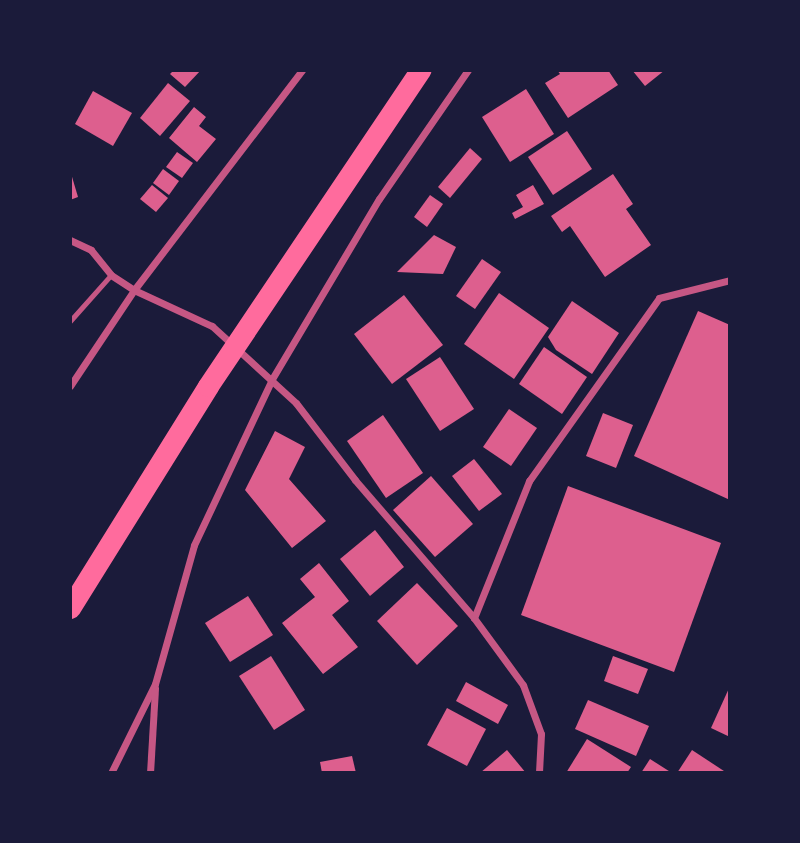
<!DOCTYPE html>
<html>
<head>
<meta charset="utf-8">
<style>
  body { margin:0 }
  #map { position:relative; width:800px; height:843px; overflow:hidden; background:#1b1b3a; font-family:"PT Sans",sans-serif }
  div>[style] { position:absolute }
  .building>* { inset:0; background:#dd5f8e }
  .service>* { height:5px; margin:-2.5px; padding:0 2.5px; transform-origin:2.5px; border-radius:2.5px; background:#c65784 }
  .minor>* { height:7px; margin:-3.5px; padding:0 3.5px; transform-origin:3.5px; border-radius:3.5px; background:#c65784 }
  .motorway>* { height:21px; margin:-10.5px; padding:0 10.5px; transform-origin:10.5px; border-radius:10.5px; background:#ff6b9d }
  span { translate:-50% -50%; white-space:nowrap; text-align:center; line-height:1.15; -webkit-text-stroke:5px #1b1b3a; paint-order:stroke }
  .frame { position:absolute; inset:0; border:72px solid #1b1b3a; pointer-events:none }
</style>
</head>
<body>
<div id="map">
  <div class="building">
    <i style="clip-path:polygon(174px 70px,201px 70px,185px 87px,170px 74px)"></i>
    <i style="clip-path:polygon(557px 70px,608px 70px,618px 85px,568px 118px,545px 83px,560px 74px)"></i>
    <i style="clip-path:polygon(632px 70px,665px 70px,645px 86px)"></i>
    <i style="clip-path:polygon(168px 83px,190px 101px,160px 136px,140px 118px)"></i>
    <i style="clip-path:polygon(526px 89px,554px 134px,510px 162px,482px 117px)"></i>
    <i style="clip-path:polygon(93px 91px,132px 113px,113px 146px,75px 124px)"></i>
    <i style="clip-path:polygon(194px 107px,206px 117px,199px 126px,216px 139px,197px 162px,169px 138px)"></i>
    <i style="clip-path:polygon(567px 131px,592px 169px,553px 195px,528px 157px)"></i>
    <i style="clip-path:polygon(470px 148px,482px 159px,450px 198px,438px 187px)"></i>
    <i style="clip-path:polygon(177px 152px,193px 163px,182px 178px,166px 167px)"></i>
    <i style="clip-path:polygon(163px 169px,179px 181px,169px 195px,153px 183px)"></i>
    <i style="clip-path:polygon(70px 170px,78px 197px,70px 200px)"></i>
    <i style="clip-path:polygon(613px 174px,633px 204px,626px 209px,651px 245px,605px 277px,570px 226px,562px 232px,551px 216px)"></i>
    <i style="clip-path:polygon(152px 185px,168px 198px,156px 212px,140px 199px)"></i>
    <i style="clip-path:polygon(533px 185px,544px 204px,515px 219px,512px 213px,523px 207px,516px 195px)"></i>
    <i style="clip-path:polygon(430px 195px,443px 204px,427px 227px,414px 217px)"></i>
    <i style="clip-path:polygon(434px 235px,456px 247px,443px 274px,397px 272px)"></i>
    <i style="clip-path:polygon(482px 259px,501px 272px,475px 309px,456px 296px)"></i>
    <i style="clip-path:polygon(499px 293px,549px 328px,514px 379px,464px 344px)"></i>
    <i style="clip-path:polygon(404px 295px,443px 345px,392px 384px,354px 334px)"></i>
    <i style="clip-path:polygon(572px 301px,619px 333px,592px 374px,556px 350px,548px 337px)"></i>
    <i style="clip-path:polygon(698px 311px,730px 325px,730px 500px,634px 456px)"></i>
    <i style="clip-path:polygon(544px 347px,587px 377px,562px 414px,519px 384px)"></i>
    <i style="clip-path:polygon(440px 357px,474px 409px,440px 431px,406px 379px)"></i>
    <i style="clip-path:polygon(509px 409px,537px 428px,511px 466px,483px 447px)"></i>
    <i style="clip-path:polygon(603px 413px,633px 425px,616px 468px,586px 456px)"></i>
    <i style="clip-path:polygon(383px 415px,423px 473px,386px 498px,347px 441px)"></i>
    <i style="clip-path:polygon(275px 431px,305px 447px,289px 479px,326px 521px,292px 548px,245px 490px)"></i>
    <i style="clip-path:polygon(474px 459px,502px 494px,479px 511px,452px 476px)"></i>
    <i style="clip-path:polygon(431px 476px,473px 524px,435px 557px,393px 510px)"></i>
    <i style="clip-path:polygon(568px 486px,721px 543px,674px 672px,521px 615px)"></i>
    <i style="clip-path:polygon(375px 530px,404px 567px,370px 596px,340px 559px)"></i>
    <i style="clip-path:polygon(319px 563px,349px 601px,332px 615px,358px 647px,323px 674px,282px 623px,315px 597px,300px 579px)"></i>
    <i style="clip-path:polygon(417px 583px,458px 626px,417px 665px,377px 621px)"></i>
    <i style="clip-path:polygon(248px 596px,273px 635px,230px 662px,205px 623px)"></i>
    <i style="clip-path:polygon(271px 656px,305px 710px,274px 730px,239px 676px)"></i>
    <i style="clip-path:polygon(613px 656px,648px 669px,638px 694px,604px 681px)"></i>
    <i style="clip-path:polygon(466px 682px,508px 705px,498px 724px,456px 701px)"></i>
    <i style="clip-path:polygon(730px 686px,730px 737px,711px 728px)"></i>
    <i style="clip-path:polygon(588px 700px,649px 726px,636px 756px,575px 729px)"></i>
    <i style="clip-path:polygon(447px 708px,486px 729px,467px 766px,427px 745px)"></i>
    <i style="clip-path:polygon(587px 739px,631px 767px,627px 773px,566px 773px)"></i>
    <i style="clip-path:polygon(507px 750px,526px 773px,480px 773px)"></i>
    <i style="clip-path:polygon(692px 750px,727px 773px,677px 773px)"></i>
    <i style="clip-path:polygon(352px 756px,356px 773px,322px 773px,320px 762px)"></i>
    <i style="clip-path:polygon(650px 759px,672px 773px,641px 773px)"></i>
  </div>
  <div class="service">
    <i style="left:70px;top:321px;width:62px;rotate:-48.3deg"></i>
  </div>
  <div class="minor">
    <i style="left:70px;top:240px;width:23px;rotate:25deg"></i>
    <i style="left:91px;top:250px;width:32px;rotate:51deg"></i>
    <i style="left:111px;top:275px;width:27px;rotate:33deg"></i>
    <i style="left:134px;top:290px;width:86px;rotate:24.8deg"></i>
    <i style="left:212px;top:326px;width:114px;rotate:42.5deg"></i>
    <i style="left:296px;top:403px;width:97px;rotate:52.5deg"></i>
    <i style="left:355px;top:480px;width:182px;rotate:49.2deg"></i>
    <i style="left:474px;top:618px;width:83px;rotate:53.8deg"></i>
    <i style="left:523px;top:685px;width:52px;rotate:69.8deg"></i>
    <i style="left:541px;top:734px;width:39px;rotate:93deg"></i>
    <i style="left:70px;top:386px;width:115px;rotate:-56.3deg"></i>
    <i style="left:134px;top:290px;width:277px;rotate:-52.6deg"></i>
    <i style="left:474px;top:618px;width:148px;rotate:-68.1deg"></i>
    <i style="left:529px;top:481px;width:224px;rotate:-54.6deg"></i>
    <i style="left:659px;top:298px;width:73px;rotate:-14.2deg"></i>
    <i style="left:111px;top:773px;width:99px;rotate:-63.7deg"></i>
    <i style="left:155px;top:684px;width:144px;rotate:-74.3deg"></i>
    <i style="left:194px;top:545px;width:183px;rotate:-64.8deg"></i>
    <i style="left:272px;top:379px;width:209px;rotate:-59.3deg"></i>
    <i style="left:379px;top:199px;width:157px;rotate:-55.4deg"></i>
    <i style="left:150px;top:773px;width:85px;rotate:-86.6deg"></i>
  </div>
  <div class="motorway">
    <i style="left:70px;top:608px;width:261px;rotate:-58.1deg"></i>
    <i style="left:208px;top:386px;width:381px;rotate:-56.1deg"></i>
  </div>
  <div class="frame"></div>
</div>
</body>
</html>
